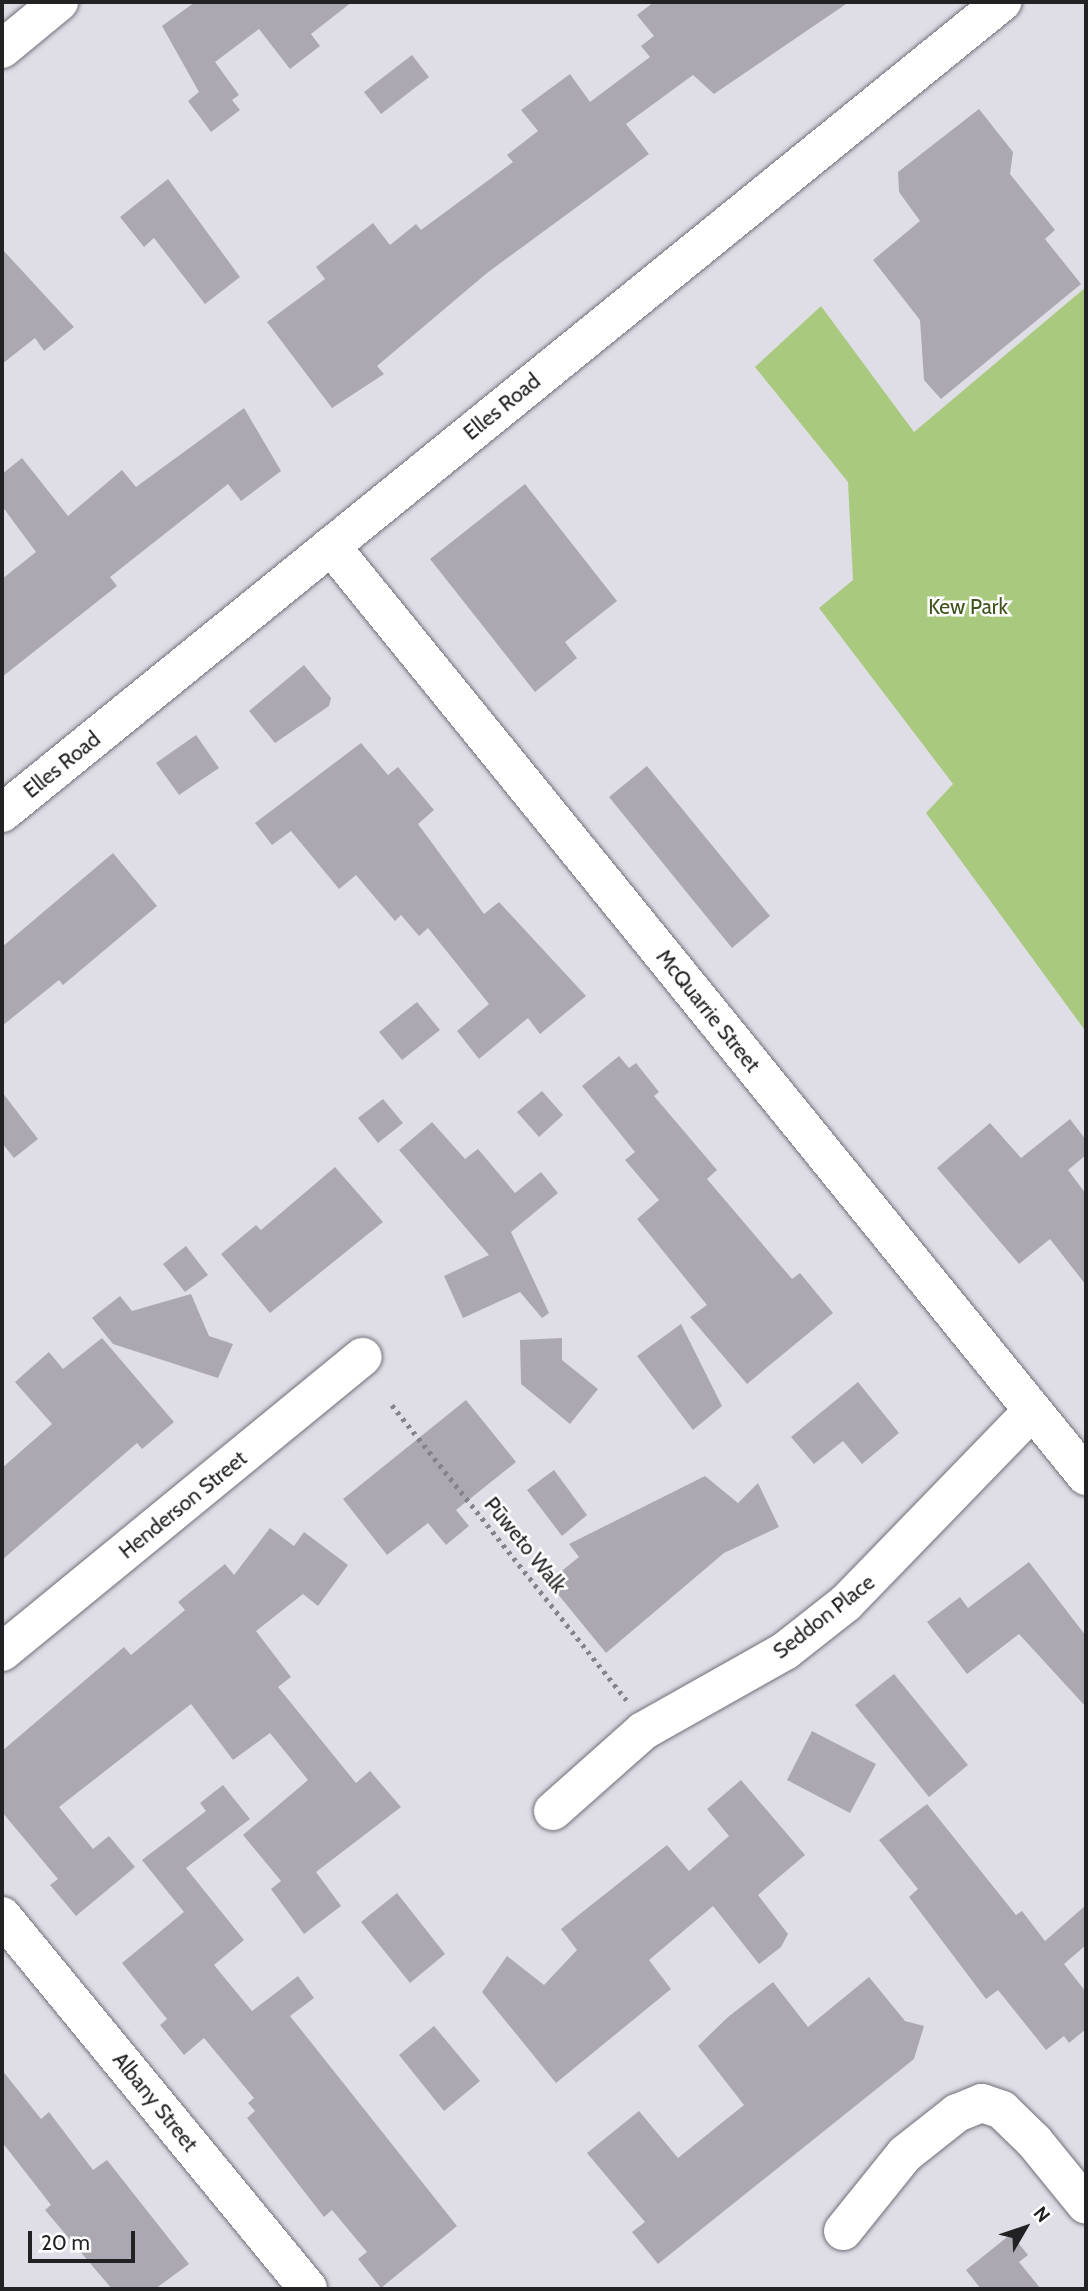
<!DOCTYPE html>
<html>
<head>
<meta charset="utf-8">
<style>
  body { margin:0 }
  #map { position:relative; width:1088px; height:2291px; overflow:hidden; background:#dfdee7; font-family:Cabin,sans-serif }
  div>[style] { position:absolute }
  .green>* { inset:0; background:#a9ca7e }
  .building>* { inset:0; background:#aba8b1 }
  .path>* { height:4.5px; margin-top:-2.25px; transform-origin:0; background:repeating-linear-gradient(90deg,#848389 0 3.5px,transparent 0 8.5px) }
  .roads { filter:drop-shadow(0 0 2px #716f78) drop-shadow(0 0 2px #716f78) }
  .minor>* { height:38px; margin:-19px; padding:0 19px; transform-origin:19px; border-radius:19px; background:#fff }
  .secondary>* { height:38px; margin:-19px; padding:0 19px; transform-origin:19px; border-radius:19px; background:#fff }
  span { translate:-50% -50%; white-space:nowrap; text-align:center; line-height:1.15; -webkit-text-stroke:5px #fff; paint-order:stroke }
  .street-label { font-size:21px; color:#222225 }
  .park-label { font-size:21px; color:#3f551d }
  .frame { position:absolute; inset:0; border:4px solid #222225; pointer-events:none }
  .north { position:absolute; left:990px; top:2193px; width:70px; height:70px; -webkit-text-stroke:5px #fff; paint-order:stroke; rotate:51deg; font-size:19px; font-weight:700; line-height:28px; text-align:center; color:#222225 }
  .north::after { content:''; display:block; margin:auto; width:24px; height:32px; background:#222225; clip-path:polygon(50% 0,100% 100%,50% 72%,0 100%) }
  .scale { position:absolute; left:28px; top:2231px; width:107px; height:32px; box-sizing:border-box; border:4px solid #222225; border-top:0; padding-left:9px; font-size:21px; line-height:24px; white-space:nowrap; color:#222225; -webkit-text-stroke:5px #fff; paint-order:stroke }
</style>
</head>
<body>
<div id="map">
  <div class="green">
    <i style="clip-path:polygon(1086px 287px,1086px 1027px,1084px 1029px,926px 813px,953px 784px,819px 608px,853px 580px,848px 482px,755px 367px,821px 306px,914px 432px)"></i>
  </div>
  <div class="building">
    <i style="clip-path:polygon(195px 2px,352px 2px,311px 34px,320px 46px,290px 69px,259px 29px,215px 62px,239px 95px,232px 100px,240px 110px,211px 132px,188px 101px,199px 92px,162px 26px)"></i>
    <i style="clip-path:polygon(654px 2px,849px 2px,714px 94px,693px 75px,626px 124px,649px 154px,487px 273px,377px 366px,384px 374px,332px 408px,267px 322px,325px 279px,316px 267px,373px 223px,390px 245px,416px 224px,421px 230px,513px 162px,507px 155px,538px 131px,521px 110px,570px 74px,590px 102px,650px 57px,641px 46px,654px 36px,637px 15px)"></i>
    <i style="clip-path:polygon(412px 55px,429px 77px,381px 114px,364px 92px)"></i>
    <i style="clip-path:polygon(979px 109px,1013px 152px,1010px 174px,1055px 230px,1045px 239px,1081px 284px,941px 399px,924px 380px,920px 320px,873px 260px,920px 221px,899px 192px,898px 172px)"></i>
    <i style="clip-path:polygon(168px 179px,240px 277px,205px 304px,154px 238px,144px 247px,120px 217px)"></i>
    <i style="clip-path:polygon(2px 249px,74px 327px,44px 351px,35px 338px,2px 364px)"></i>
    <i style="clip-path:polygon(244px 408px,281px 471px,241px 501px,228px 484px,110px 577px,117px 586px,2px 677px,2px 579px,36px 552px,2px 506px,2px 474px,22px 458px,68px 516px,122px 470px,136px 487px)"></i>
    <i style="clip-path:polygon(525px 484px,617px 601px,565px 642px,577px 658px,535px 692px,430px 559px)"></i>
    <i style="clip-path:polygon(304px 665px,331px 698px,329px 706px,275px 743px,249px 711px)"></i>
    <i style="clip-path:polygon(196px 735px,219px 768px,179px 795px,156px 763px)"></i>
    <i style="clip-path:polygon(361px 743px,388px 775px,398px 767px,434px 810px,418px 824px,484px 914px,499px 902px,586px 996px,540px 1034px,528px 1018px,479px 1059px,457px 1031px,489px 1004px,428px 928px,419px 936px,401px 915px,395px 921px,356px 875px,339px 889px,291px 831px,272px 845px,255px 823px)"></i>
    <i style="clip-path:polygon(647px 766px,770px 916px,732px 948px,609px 797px)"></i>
    <i style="clip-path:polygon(113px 853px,157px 906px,63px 985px,59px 980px,2px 1026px,2px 947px)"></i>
    <i style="clip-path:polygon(417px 1002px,440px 1030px,402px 1060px,379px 1032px)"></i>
    <i style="clip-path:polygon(619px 1056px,629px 1068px,636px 1063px,659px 1092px,654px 1096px,717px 1170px,707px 1179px,792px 1279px,800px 1273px,833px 1313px,747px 1384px,690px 1317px,707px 1305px,637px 1219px,659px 1200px,625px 1160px,635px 1152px,582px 1086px)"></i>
    <i style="clip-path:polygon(542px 1091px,563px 1115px,539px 1137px,517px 1112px)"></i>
    <i style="clip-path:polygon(2px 1092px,38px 1139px,14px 1158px,2px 1143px)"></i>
    <i style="clip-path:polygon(383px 1099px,403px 1123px,378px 1143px,358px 1118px)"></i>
    <i style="clip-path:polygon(1070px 1119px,1086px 1140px,1086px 1155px,1068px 1170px,1086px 1194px,1086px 1285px,1050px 1239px,1019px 1264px,937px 1168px,990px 1123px,1021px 1158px)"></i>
    <i style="clip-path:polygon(432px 1122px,465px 1159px,478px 1149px,515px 1193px,541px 1172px,558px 1193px,511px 1232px,549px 1313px,542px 1318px,520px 1292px,463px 1318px,444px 1276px,489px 1255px,399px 1150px)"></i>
    <i style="clip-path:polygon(335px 1167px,383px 1222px,270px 1313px,221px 1254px,256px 1225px,261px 1230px)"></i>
    <i style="clip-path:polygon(186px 1246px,208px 1275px,185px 1292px,163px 1264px)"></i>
    <i style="clip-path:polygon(191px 1294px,209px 1336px,233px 1344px,218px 1378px,113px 1344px,92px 1318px,120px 1296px,132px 1311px)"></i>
    <i style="clip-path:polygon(681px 1324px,722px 1406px,693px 1430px,637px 1356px)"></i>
    <i style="clip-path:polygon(102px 1338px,174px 1422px,142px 1449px,137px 1443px,2px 1560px,2px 1468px,52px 1424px,15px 1382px,49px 1352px,63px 1369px)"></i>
    <i style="clip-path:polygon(562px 1338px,562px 1360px,598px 1389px,570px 1424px,521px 1384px,520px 1340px)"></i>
    <i style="clip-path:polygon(858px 1382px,899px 1433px,862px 1464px,843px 1441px,814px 1464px,791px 1437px)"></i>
    <i style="clip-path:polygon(466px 1400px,516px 1462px,456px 1510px,469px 1526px,446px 1545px,428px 1523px,387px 1555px,343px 1499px)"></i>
    <i style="clip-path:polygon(554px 1470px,587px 1515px,562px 1536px,527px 1490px)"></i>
    <i style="clip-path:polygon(705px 1476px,738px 1503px,758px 1483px,779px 1527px,724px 1553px,606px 1653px,548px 1582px,579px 1557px,569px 1544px)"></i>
    <i style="clip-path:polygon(270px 1528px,294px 1546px,304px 1532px,348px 1565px,318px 1606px,303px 1594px,256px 1631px,291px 1677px,278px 1687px,356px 1783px,370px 1771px,401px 1807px,316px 1872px,341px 1906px,304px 1934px,271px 1889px,281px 1881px,243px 1835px,308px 1780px,270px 1733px,233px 1760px,191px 1704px,59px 1807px,93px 1849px,109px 1836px,135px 1867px,76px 1916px,50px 1885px,58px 1879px,2px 1812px,2px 1751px,124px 1647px,131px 1655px,185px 1610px,178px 1602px,225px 1564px,234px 1575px)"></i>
    <i style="clip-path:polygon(1029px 1562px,1086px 1636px,1086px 1707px,1019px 1634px,967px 1674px,927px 1622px,960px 1597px,968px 1608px)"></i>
    <i style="clip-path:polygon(894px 1674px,968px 1765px,929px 1797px,855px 1705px)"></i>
    <i style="clip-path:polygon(812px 1731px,876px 1764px,850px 1813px,787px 1780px)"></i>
    <i style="clip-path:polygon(741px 1780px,805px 1855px,758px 1895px,788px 1934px,781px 1947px,759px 1964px,713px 1906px,649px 1960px,671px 1989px,556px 2083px,482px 1992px,507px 1956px,544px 1985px,577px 1950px,561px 1929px,667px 1845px,689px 1871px,729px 1836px,707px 1809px)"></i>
    <i style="clip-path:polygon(223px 1785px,250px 1819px,186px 1868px,244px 1940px,214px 1965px,252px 2011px,298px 1976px,314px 1998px,290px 2016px,457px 2226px,381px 2288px,358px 2259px,367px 2252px,332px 2210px,324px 2217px,247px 2118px,255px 2111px,248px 2103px,254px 2098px,204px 2038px,184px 2055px,160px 2025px,167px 2019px,122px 1963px,184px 1912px,142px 1860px,206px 1811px,200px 1803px)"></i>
    <i style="clip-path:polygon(927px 1804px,1016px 1915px,1022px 1911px,1045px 1941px,1086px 1905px,1086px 1945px,1064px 1964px,1086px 1992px,1086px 2029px,1069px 2043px,1064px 2036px,1046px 2050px,998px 1990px,986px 1999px,909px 1897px,918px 1889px,879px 1840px)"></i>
    <i style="clip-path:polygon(397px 1893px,445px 1954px,410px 1983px,361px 1922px)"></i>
    <i style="clip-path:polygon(869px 1977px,905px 2021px,924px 2026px,914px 2059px,658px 2264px,632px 2232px,645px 2222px,587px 2153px,639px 2111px,678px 2158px,744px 2105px,698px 2046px,728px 2017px,773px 1982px,808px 2027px)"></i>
    <i style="clip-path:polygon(434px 2026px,480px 2081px,444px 2111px,399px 2055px)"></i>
    <i style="clip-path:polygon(2px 2070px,41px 2119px,49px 2112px,93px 2170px,107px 2160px,189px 2264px,155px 2289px,112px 2289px,45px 2210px,51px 2205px,2px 2142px)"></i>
    <i style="clip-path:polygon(1011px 2234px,1028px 2255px,1019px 2262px,1041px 2289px,981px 2289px,966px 2270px)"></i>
  </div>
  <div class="path">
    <i style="left:392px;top:1405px;width:377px;rotate:51.5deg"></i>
  </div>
  <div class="roads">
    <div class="minor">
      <i style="left:2px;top:49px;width:74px;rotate:-39.5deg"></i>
      <i style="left:2px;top:1652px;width:466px;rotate:-39.3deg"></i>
      <i style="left:553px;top:1811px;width:120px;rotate:-41.6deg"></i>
      <i style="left:643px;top:1731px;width:163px;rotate:-29.4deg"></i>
      <i style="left:785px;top:1651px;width:78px;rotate:-38.2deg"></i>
      <i style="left:846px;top:1603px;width:267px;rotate:-45.9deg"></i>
      <i style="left:2px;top:1916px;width:482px;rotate:50.6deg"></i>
      <i style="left:843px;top:2231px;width:99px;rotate:-51.2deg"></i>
      <i style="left:905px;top:2154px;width:66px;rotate:-38.3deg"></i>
      <i style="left:957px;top:2113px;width:27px;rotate:-22deg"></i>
      <i style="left:982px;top:2103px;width:21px;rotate:19deg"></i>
      <i style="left:1002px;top:2110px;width:45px;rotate:44.1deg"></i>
      <i style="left:1034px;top:2141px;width:82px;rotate:50.9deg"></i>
    </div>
    <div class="secondary">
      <i style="left:331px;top:546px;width:1198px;rotate:50.93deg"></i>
      <i style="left:2px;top:813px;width:1288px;rotate:-39.04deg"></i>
    </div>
  </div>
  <div class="street-label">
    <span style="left:502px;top:407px;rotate:-39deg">Elles Road</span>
    <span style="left:62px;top:765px;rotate:-39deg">Elles Road</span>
    <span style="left:708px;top:1011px;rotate:51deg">McQuarrie Street</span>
    <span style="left:183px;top:1505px;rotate:-39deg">Henderson Street</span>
    <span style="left:525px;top:1545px;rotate:51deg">Pūweto Walk</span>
    <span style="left:824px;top:1617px;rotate:-38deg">Seddon Place</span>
    <span style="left:155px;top:2102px;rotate:51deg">Albany Street</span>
  </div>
  <div class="park-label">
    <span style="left:968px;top:607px">Kew Park</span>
  </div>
  <div class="frame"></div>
  <div class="north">N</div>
  <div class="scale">20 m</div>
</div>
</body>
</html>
